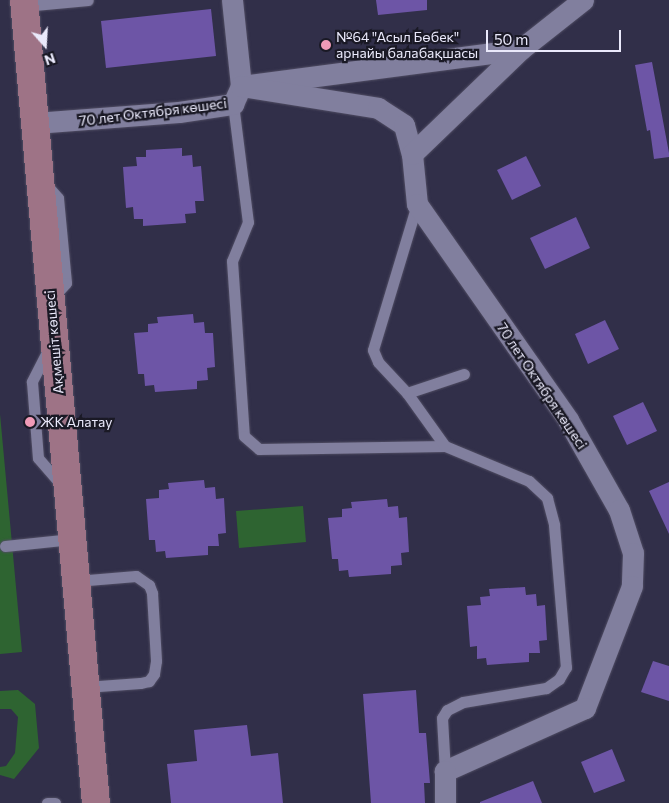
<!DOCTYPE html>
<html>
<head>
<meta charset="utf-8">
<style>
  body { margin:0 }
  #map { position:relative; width:669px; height:803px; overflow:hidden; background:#312f49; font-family:Commissioner,sans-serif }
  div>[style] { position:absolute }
  .green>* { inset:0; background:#2e6431 }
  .building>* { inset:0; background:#6d55a6 }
  .roads { filter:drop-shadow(0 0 1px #504d63) drop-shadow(0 0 1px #504d63) }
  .service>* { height:11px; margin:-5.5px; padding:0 5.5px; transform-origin:5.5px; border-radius:5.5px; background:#817f9e }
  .minor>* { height:21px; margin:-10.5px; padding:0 10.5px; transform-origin:10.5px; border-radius:10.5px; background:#817f9e }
  .secondary>* { height:28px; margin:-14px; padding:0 14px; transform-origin:14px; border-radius:14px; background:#9e7386 }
  .dots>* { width:14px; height:14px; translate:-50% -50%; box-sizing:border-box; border:2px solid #1a1925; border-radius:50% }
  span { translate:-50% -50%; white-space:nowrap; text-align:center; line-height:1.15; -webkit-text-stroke:4.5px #1a1925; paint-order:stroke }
  .poi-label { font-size:14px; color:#eae9fb }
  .left { translate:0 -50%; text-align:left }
  .street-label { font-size:14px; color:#eae9fb }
  .north { position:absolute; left:20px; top:20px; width:50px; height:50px; -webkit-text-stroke:4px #1a1925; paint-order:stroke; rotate:161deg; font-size:14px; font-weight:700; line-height:20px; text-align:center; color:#eae9fb }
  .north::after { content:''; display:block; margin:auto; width:18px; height:22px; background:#eae9fb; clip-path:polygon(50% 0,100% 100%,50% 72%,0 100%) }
  .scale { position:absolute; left:486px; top:30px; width:135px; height:22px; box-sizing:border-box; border:2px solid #eae9fb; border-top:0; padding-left:6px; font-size:15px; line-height:18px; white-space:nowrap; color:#eae9fb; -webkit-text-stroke:4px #1a1925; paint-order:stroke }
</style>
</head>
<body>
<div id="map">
  <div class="green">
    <i style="clip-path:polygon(0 414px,22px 652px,0 654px)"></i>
    <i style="clip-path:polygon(303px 506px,306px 542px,239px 548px,236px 511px)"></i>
    <i style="clip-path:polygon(18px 690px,35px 704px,39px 748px,14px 779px,0 775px,0 767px,6px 766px,15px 753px,18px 717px,11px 709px,0 709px,0 691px)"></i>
  </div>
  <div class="building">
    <i style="clip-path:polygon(376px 0,427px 0,427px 10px,378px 15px)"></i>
    <i style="clip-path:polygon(211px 9px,216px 56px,106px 68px,101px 21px)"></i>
    <i style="clip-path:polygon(652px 62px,669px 153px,669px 157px,654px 159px,650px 130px,647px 131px,635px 65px)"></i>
    <i style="clip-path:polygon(182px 148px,182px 156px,192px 155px,193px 167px,201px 166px,204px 201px,195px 201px,196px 213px,185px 214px,186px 223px,143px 226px,143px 219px,134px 219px,133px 207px,126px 208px,123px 167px,137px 166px,136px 157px,146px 157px,146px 150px)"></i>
    <i style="clip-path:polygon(526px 156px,541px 186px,512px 200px,497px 170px)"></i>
    <i style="clip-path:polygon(576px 217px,590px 248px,545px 269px,530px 238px)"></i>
    <i style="clip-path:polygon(193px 314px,194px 323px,204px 322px,205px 333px,213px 333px,215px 367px,207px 368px,208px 380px,197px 381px,197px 389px,155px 392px,154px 385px,145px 386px,144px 374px,138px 374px,134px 333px,148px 332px,148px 324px,158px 323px,157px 317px)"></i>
    <i style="clip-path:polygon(605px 320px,619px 349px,588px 364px,575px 334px)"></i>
    <i style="clip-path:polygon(643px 402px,657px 431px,627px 445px,613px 416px)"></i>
    <i style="clip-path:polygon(204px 480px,205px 488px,215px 487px,216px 499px,224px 498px,226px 533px,218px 534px,219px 546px,208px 546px,208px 555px,166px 558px,165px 551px,156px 552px,155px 540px,149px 540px,146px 499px,159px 498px,159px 490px,169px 489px,168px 483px)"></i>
    <i style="clip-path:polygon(669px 482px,669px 534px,649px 491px)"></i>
    <i style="clip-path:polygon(387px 499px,388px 507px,398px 506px,399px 518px,407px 517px,409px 552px,401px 553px,402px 565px,391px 566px,391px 574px,349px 577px,348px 570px,339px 571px,338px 559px,332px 559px,328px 518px,342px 517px,342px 509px,352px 508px,351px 502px)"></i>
    <i style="clip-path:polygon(525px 587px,526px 595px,536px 594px,537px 606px,545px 605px,547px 640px,539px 641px,540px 653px,529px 653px,529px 662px,487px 665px,486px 658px,477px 659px,477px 646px,470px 647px,467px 606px,481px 605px,480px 597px,490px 596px,489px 589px)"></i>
    <i style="clip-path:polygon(653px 661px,669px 666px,669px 701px,641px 692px)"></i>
    <i style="clip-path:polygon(416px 690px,419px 733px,426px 733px,430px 783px,424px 783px,425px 803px,371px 803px,363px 694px)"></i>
    <i style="clip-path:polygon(247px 725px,251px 756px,278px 753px,283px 803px,171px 803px,167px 764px,197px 761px,194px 730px)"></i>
    <i style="clip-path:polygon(612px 749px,625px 781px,594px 793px,581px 762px)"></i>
    <i style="clip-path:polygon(533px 781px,542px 803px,480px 803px,480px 802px)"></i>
  </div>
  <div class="roads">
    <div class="service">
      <i style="left:24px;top:6px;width:64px;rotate:-5.4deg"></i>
      <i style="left:233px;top:104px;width:119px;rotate:82.8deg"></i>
      <i style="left:248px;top:222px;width:42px;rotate:112.3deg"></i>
      <i style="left:232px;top:261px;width:175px;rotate:86.1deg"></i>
      <i style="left:244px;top:436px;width:20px;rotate:41deg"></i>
      <i style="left:259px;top:449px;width:186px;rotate:-0.9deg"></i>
      <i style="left:445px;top:446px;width:91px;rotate:22.6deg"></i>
      <i style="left:529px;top:481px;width:25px;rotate:43deg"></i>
      <i style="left:547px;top:498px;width:28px;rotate:75deg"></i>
      <i style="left:554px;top:525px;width:143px;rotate:85.2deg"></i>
      <i style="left:566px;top:667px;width:14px;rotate:120deg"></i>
      <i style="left:559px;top:679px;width:16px;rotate:145deg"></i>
      <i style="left:546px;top:688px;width:84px;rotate:170.4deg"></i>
      <i style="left:463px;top:702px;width:18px;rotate:153deg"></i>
      <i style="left:447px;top:710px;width:9px;rotate:122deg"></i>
      <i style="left:442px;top:718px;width:53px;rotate:86.8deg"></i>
      <i style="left:45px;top:183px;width:20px;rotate:49deg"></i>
      <i style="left:58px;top:198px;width:85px;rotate:84.6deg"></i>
      <i style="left:66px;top:283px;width:19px;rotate:133deg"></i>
      <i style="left:417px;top:204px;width:152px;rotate:106.8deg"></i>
      <i style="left:373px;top:350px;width:13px;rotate:67deg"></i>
      <i style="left:378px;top:362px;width:42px;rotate:46.9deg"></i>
      <i style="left:407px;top:393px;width:65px;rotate:54.4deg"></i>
      <i style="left:49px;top:348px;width:38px;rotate:117deg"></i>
      <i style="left:32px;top:382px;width:76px;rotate:85.5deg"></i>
      <i style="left:38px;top:458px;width:37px;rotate:49deg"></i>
      <i style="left:407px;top:393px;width:60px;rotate:-18.4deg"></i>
      <i style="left:5px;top:546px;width:67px;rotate:-6deg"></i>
      <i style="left:76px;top:581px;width:60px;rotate:-4.8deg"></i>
      <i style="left:136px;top:576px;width:16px;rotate:35deg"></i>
      <i style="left:149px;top:585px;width:9px;rotate:69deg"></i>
      <i style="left:152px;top:593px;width:68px;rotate:86.6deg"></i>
      <i style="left:156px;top:661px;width:13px;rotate:99deg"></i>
      <i style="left:154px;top:674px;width:9px;rotate:126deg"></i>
      <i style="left:149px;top:681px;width:9px;rotate:167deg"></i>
      <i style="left:140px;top:683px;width:55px;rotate:175.8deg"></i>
      <i style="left:47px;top:803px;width:8px"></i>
    </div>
    <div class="minor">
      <i style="left:232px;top:0;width:86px;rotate:84deg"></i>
      <i style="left:241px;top:86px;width:282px;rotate:-7.5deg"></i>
      <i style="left:35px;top:123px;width:144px;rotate:-4.4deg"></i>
      <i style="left:179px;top:112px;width:55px;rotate:-8.4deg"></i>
      <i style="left:233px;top:104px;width:20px;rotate:-66deg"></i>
      <i style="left:241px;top:86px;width:139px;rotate:9.1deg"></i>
      <i style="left:378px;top:108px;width:31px;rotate:33deg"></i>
      <i style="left:404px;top:125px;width:30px;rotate:75deg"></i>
      <i style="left:412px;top:154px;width:50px;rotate:84.3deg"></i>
      <i style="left:417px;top:204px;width:264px;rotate:55deg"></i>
      <i style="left:568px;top:420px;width:103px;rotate:60.5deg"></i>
      <i style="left:619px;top:510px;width:45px;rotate:72deg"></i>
      <i style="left:633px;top:553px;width:33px;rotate:92deg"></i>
      <i style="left:632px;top:586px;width:131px;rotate:111.1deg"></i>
      <i style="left:585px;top:708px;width:154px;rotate:155.8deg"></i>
      <i style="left:445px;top:771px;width:32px;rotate:90deg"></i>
      <i style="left:412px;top:154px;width:151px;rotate:-43.9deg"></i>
      <i style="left:521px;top:49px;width:79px;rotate:-38.3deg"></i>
    </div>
    <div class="secondary">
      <i style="left:24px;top:0;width:806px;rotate:84.88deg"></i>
    </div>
  </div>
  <div class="dots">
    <i style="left:326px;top:45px;background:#f09ab7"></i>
    <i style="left:30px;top:422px;background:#f09ab7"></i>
  </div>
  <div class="poi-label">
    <span class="left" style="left:336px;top:45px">№64 "Асыл Бөбек"<br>арнайы балабақшасы</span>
    <span class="left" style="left:40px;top:422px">ЖК Алатау</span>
  </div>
  <div class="street-label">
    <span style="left:153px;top:112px;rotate:-7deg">70 лет Октября көшесі</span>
    <span style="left:54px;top:342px;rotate:-95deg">Ақмешіт көшесі</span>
    <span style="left:542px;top:386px;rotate:56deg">70 лет Октября көшесі</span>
  </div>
  <div class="north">N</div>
  <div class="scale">50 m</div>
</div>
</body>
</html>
